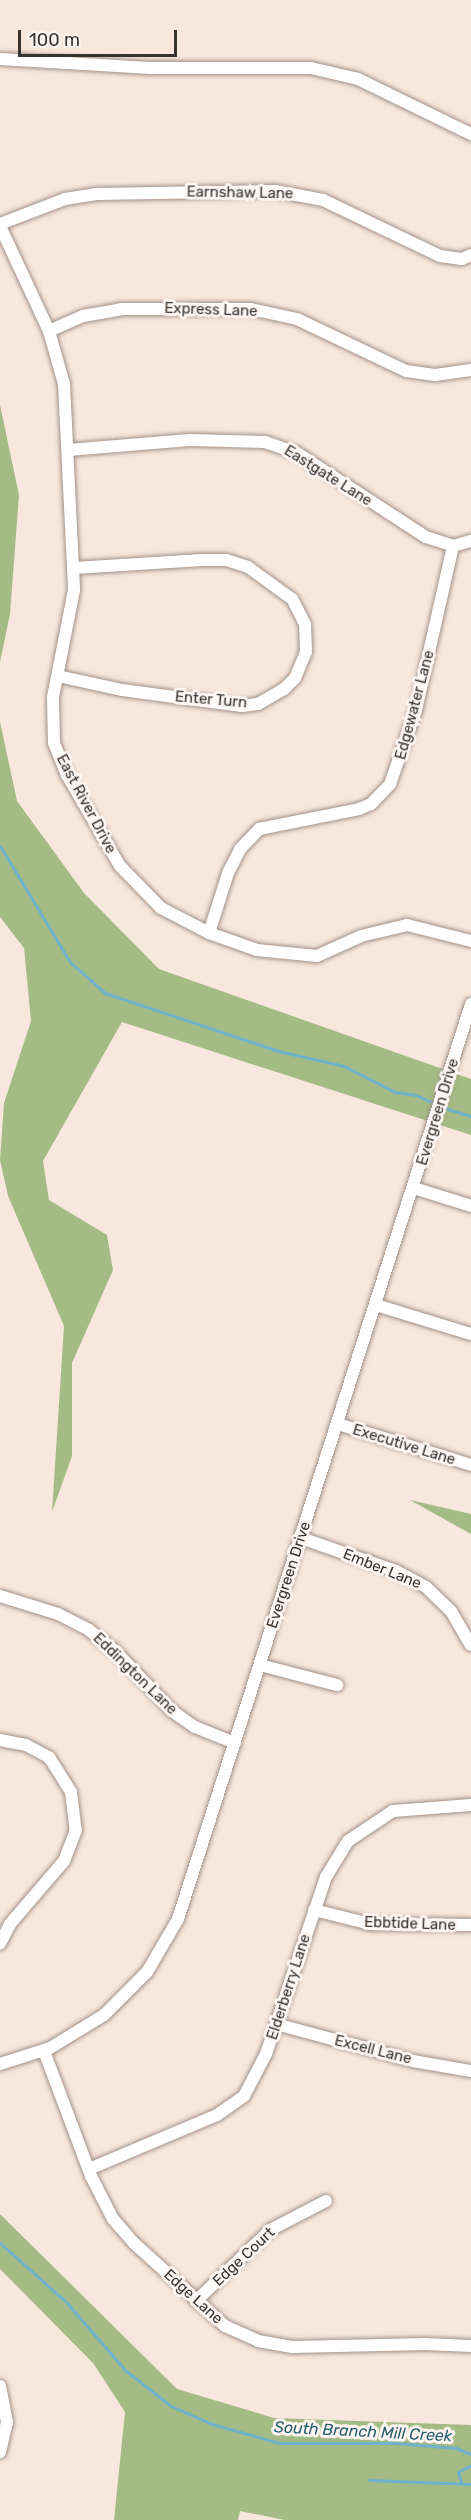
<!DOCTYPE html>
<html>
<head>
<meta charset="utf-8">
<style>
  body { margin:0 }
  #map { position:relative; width:471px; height:2520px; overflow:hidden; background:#f8e7dd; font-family:Rubik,sans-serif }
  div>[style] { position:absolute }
  .forest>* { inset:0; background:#a5bb86 }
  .stream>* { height:3px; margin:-1.5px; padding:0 1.5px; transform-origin:1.5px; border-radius:1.5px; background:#6fb3ca }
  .roads { filter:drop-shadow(0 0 2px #a29289) drop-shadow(0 0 2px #a29289) }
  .minor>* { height:12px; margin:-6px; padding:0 6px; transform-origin:6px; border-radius:6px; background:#fff }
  span { translate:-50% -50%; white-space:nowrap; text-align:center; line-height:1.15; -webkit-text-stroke:6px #fdf6f2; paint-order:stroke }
  .street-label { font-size:15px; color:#38322e }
  .water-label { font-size:16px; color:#245c6c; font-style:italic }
  .scale { position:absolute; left:18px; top:30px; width:159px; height:27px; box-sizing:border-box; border:3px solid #38322e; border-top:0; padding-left:8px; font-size:18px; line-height:21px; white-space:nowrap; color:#38322e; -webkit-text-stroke:4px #fdf6f2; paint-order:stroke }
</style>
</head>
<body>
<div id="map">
  <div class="forest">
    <i style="clip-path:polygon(0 405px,19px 495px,10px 614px,0 662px)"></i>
    <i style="clip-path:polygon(0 722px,17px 801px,84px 893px,159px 969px,471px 1079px,471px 1135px,122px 1022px,43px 1161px,49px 1200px,107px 1235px,113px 1270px,72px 1363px,72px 1456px,52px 1512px,64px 1326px,8px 1196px,0 1160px,4px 1103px,31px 1021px,24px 948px,0 917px)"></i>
    <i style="clip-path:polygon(410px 1500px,471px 1514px,471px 1534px)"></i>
    <i style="clip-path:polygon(0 2214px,177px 2389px,274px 2418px,471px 2425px,471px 2520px,285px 2520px,240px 2511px,238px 2520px,114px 2520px,125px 2412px,93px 2363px,0 2269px)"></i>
  </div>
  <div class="stream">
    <i style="left:0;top:846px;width:135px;rotate:58.9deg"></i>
    <i style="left:70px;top:962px;width:47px;rotate:41.5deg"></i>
    <i style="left:105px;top:993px;width:182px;rotate:18.5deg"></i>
    <i style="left:278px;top:1051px;width:68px;rotate:12.8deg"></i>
    <i style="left:344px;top:1066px;width:57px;rotate:27deg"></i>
    <i style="left:395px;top:1092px;width:21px;rotate:8deg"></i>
    <i style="left:416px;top:1095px;width:21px;rotate:25deg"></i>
    <i style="left:441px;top:1107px;width:31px;rotate:17deg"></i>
    <i style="left:0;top:2243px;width:90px;rotate:41.8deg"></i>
    <i style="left:67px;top:2303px;width:90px;rotate:49.1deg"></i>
    <i style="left:126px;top:2371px;width:57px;rotate:37.9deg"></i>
    <i style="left:171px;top:2406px;width:45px;rotate:23.7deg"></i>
    <i style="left:212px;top:2424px;width:70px;rotate:15.8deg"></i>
    <i style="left:279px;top:2443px;width:116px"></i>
    <i style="left:395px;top:2443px;width:61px;rotate:4.7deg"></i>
    <i style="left:456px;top:2448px;width:16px;rotate:22deg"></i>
    <i style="left:369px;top:2480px;width:102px;rotate:2.2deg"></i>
    <i style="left:461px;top:2482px;width:10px;rotate:-107deg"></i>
    <i style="left:458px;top:2472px;width:15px;rotate:-28deg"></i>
  </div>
  <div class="roads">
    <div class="minor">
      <i style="left:0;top:59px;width:150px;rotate:3.4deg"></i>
      <i style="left:150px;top:68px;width:161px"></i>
      <i style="left:311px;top:68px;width:48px;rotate:13.2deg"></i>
      <i style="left:358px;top:79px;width:126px;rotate:26deg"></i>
      <i style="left:0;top:224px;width:70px;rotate:-21deg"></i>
      <i style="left:65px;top:199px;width:32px;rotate:-9deg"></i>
      <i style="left:97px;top:194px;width:178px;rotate:-1deg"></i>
      <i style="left:275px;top:191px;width:49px;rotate:10.6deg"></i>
      <i style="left:323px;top:200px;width:130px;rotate:25.6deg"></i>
      <i style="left:440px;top:256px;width:22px;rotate:8deg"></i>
      <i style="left:462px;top:259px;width:10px;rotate:-24deg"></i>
      <i style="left:0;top:226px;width:116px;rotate:65deg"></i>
      <i style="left:49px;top:331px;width:55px;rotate:74.2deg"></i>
      <i style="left:64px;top:384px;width:206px;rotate:87.2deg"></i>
      <i style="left:74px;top:590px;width:109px;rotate:101.1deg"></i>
      <i style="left:53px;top:697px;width:46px;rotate:88.8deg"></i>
      <i style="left:54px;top:743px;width:35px;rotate:68deg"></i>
      <i style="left:67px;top:775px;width:105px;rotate:59.8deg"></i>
      <i style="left:120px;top:866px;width:59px;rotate:45.7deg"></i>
      <i style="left:161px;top:908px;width:54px;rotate:27.5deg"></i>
      <i style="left:209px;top:933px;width:51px;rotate:19.5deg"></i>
      <i style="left:257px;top:950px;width:60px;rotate:5.7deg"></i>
      <i style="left:317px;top:956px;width:48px;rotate:-24.4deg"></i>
      <i style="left:361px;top:936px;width:47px;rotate:-13.4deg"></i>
      <i style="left:407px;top:925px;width:66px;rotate:14deg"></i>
      <i style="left:49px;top:331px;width:37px;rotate:-24deg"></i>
      <i style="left:83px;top:316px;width:39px;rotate:-10deg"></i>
      <i style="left:121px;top:309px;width:130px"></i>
      <i style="left:251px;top:309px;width:47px;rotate:12.3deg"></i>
      <i style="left:297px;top:319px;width:121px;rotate:25.5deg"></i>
      <i style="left:406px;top:371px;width:29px;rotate:8deg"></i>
      <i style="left:435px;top:375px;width:36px;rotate:-8deg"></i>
      <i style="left:68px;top:450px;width:122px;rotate:-4.7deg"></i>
      <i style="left:190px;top:440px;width:75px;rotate:1.5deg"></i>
      <i style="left:265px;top:442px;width:34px;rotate:19deg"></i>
      <i style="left:297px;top:453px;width:154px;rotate:33.1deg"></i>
      <i style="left:426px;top:537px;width:28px;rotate:18deg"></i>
      <i style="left:453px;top:546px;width:19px;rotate:-16deg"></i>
      <i style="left:58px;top:676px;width:66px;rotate:12.3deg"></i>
      <i style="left:122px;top:690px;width:121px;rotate:7.6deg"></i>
      <i style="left:242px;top:706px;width:16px;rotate:-7deg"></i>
      <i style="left:258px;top:704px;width:30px;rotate:-30deg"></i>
      <i style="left:284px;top:689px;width:16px;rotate:-45deg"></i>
      <i style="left:295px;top:678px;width:28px;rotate:-67deg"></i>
      <i style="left:306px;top:652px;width:28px;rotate:-92deg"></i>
      <i style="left:305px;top:624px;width:28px;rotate:-117deg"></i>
      <i style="left:292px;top:599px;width:54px;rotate:-144deg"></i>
      <i style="left:248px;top:567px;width:23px;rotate:-162deg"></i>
      <i style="left:226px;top:560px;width:24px;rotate:180deg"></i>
      <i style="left:202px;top:560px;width:128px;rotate:176.4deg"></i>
      <i style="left:209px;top:933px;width:63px;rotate:-72.4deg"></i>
      <i style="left:228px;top:873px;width:27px;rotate:-63deg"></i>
      <i style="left:240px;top:849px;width:28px;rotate:-46deg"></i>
      <i style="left:259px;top:829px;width:102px;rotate:-11.3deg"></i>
      <i style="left:359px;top:809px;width:13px;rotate:-23deg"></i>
      <i style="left:371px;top:804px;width:28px;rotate:-46deg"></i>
      <i style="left:390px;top:784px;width:78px;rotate:-70.6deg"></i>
      <i style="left:416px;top:710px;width:168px;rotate:-77.3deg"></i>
      <i style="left:414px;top:1188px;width:60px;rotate:17.5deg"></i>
      <i style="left:376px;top:1305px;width:99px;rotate:17deg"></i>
      <i style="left:338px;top:1424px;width:139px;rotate:17.1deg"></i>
      <i style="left:301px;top:1538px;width:101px;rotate:19.2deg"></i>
      <i style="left:396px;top:1571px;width:34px;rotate:28deg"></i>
      <i style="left:426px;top:1587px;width:35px;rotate:44deg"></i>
      <i style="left:451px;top:1611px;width:39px;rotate:60deg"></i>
      <i style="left:0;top:1596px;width:61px;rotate:17.2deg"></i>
      <i style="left:58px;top:1614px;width:35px;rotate:27deg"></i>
      <i style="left:89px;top:1630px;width:33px;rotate:39deg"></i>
      <i style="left:115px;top:1651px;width:83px;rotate:46.5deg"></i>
      <i style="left:172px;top:1711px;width:28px;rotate:35deg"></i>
      <i style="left:195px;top:1727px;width:43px;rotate:21.8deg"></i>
      <i style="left:260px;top:1665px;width:80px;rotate:14.6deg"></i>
      <i style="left:0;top:1740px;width:26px;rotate:11deg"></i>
      <i style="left:26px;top:1745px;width:26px;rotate:28deg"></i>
      <i style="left:49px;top:1757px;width:41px;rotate:57.8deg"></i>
      <i style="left:71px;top:1792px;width:38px;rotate:83deg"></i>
      <i style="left:76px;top:1830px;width:33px;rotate:111deg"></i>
      <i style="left:64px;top:1861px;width:83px;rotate:130.6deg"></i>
      <i style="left:10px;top:1924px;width:22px;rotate:117deg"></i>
      <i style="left:314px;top:1910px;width:58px;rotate:14deg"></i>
      <i style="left:370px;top:1924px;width:101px;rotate:0.6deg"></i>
      <i style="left:276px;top:2024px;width:142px;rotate:15.1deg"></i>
      <i style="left:413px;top:2061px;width:59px;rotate:9.8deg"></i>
      <i style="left:44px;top:2051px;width:134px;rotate:69.4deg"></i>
      <i style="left:91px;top:2176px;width:48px;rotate:62.9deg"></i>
      <i style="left:113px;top:2219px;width:32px;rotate:49deg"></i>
      <i style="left:134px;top:2243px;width:123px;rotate:42.4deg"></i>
      <i style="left:225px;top:2326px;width:36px;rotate:24deg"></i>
      <i style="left:258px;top:2341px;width:36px;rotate:10deg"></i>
      <i style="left:293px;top:2347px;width:132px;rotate:-1.3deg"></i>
      <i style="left:425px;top:2344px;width:46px;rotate:2.5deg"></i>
      <i style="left:0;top:2064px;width:52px;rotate:-17.7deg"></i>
      <i style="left:50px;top:2048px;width:63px;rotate:-31.4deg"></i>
      <i style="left:104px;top:2015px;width:61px;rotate:-45deg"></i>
      <i style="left:147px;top:1972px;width:61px;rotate:-59.7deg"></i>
      <i style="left:178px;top:1919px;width:961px;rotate:-72.24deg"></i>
      <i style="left:89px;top:2169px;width:139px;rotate:-22.9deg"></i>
      <i style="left:217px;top:2115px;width:33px;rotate:-35deg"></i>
      <i style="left:244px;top:2096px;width:47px;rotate:-62.4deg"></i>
      <i style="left:266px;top:2054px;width:187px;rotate:-71.3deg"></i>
      <i style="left:326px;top:1877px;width:42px;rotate:-58.6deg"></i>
      <i style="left:348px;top:1841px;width:54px;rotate:-33.7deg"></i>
      <i style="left:393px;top:1811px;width:78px;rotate:-4.4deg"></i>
      <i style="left:196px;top:2301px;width:103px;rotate:-43.8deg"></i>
      <i style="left:270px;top:2230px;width:63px;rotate:-27.4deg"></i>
      <i style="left:0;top:2386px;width:37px;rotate:79deg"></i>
      <i style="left:7px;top:2422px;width:31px;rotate:103deg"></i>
    </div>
  </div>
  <div class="street-label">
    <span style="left:240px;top:193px;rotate:1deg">Earnshaw Lane</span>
    <span style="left:211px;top:310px;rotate:2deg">Express Lane</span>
    <span style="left:328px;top:476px;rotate:32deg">Eastgate Lane</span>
    <span style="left:211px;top:700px;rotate:5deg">Enter Turn</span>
    <span style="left:415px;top:705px;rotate:-75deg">Edgewater Lane</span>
    <span style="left:86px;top:804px;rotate:62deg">East River Drive</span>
    <span style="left:438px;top:1112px;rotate:-73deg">Evergreen Drive</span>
    <span style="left:404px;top:1445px;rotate:17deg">Executive Lane</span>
    <span style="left:382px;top:1569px;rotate:22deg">Ember Lane</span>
    <span style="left:289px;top:1575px;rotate:-72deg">Evergreen Drive</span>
    <span style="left:135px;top:1674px;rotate:44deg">Eddington Lane</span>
    <span style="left:410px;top:1924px;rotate:2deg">Ebbtide Lane</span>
    <span style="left:289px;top:1987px;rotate:-72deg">Elderberry Lane</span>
    <span style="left:373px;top:2050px;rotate:14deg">Excell Lane</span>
    <span style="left:244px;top:2257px;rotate:-43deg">Edge Court</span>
    <span style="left:193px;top:2297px;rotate:42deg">Edge Lane</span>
  </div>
  <div class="water-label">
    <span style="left:363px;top:2432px;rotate:3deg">South Branch Mill Creek</span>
  </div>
  <div class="scale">100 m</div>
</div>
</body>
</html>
